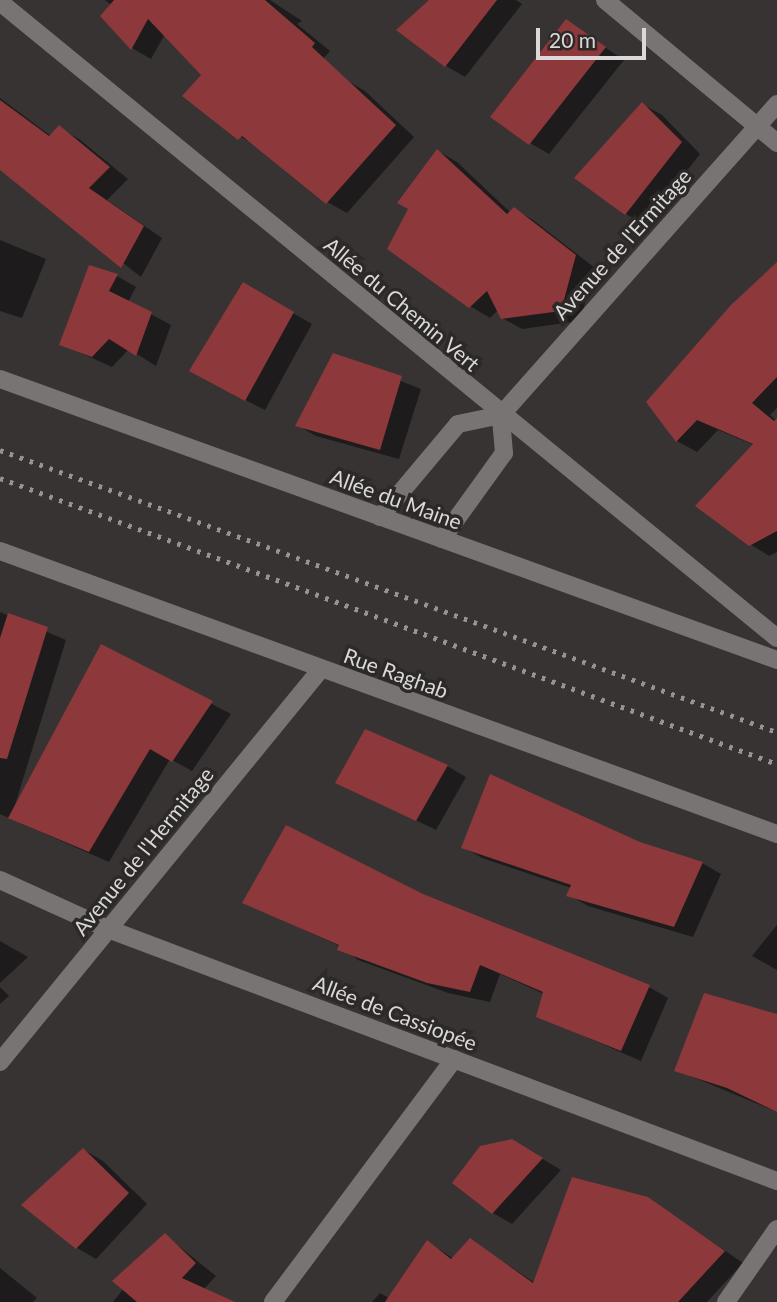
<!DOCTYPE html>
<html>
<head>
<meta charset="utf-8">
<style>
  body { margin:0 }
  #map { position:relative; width:777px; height:1302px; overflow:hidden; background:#373333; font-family:Lato,sans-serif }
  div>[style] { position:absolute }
  .shadow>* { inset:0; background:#0007 }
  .building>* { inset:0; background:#8d383a }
  .minor>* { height:18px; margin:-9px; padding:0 9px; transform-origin:9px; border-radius:9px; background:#797474 }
  .rail>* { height:5px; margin-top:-2.5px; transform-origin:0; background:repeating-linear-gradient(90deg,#969393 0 3.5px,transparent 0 10.5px) }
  span { translate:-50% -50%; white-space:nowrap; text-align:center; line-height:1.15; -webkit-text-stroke:7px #2d2929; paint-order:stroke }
  .street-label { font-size:21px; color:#dad8d8 }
  .scale { position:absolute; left:536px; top:28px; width:110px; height:32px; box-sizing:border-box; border:4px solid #dad8d8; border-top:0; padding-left:9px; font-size:21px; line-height:24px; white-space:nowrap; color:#dad8d8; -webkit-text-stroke:5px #2d2929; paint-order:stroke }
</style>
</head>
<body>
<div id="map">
  <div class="shadow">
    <i style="clip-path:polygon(105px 0,270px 0,302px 21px,297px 24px,330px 51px,248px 141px,228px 130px,203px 75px,165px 34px,151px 59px,132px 48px,102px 16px,111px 5px)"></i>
    <i style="clip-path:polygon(431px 0,516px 0,522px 4px,465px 77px,446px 66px)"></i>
    <i style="clip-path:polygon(566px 21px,624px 60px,549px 154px,530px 143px)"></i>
    <i style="clip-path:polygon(346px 80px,365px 91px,414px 137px,347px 213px,327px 202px)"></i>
    <i style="clip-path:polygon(0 98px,51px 136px,59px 128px,79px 139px,128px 179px,107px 200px,162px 238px,141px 277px,0 167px)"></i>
    <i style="clip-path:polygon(642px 104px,662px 115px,700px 154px,645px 225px,626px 214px)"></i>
    <i style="clip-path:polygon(438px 151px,457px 162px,511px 213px,514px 209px,533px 220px,595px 268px,580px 321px,522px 329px,502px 318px,498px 310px,490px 318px,470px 306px)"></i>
    <i style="clip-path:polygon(0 240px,46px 259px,22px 318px,0 311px)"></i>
    <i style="clip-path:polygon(777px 264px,777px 408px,770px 415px,777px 421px,777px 552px,769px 556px,750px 544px,754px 445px,718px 430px,697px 452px,677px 441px,648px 402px)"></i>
    <i style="clip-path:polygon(117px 276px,136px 287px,128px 302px,171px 325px,156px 366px,129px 349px,112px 367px,61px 344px)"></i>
    <i style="clip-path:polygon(244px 285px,312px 324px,265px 410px,210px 382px)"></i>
    <i style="clip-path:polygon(334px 355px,421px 389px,399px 459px,316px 436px,297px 425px)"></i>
    <i style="clip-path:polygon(0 612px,66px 640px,15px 805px,101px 646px,231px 714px,192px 771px,170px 759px,109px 862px,0 814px)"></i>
    <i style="clip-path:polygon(447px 766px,466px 777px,436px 830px,338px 782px)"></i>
    <i style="clip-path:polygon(640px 844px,702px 863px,721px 874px,693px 937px,588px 906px,569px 895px,571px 888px,482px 858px,463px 847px)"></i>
    <i style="clip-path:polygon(244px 903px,649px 987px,668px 998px,641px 1061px,538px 1016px,544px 994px,500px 974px,490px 1002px,448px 993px,358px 960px,340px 946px)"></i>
    <i style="clip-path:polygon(777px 925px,777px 970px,752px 956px)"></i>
    <i style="clip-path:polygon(0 941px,28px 957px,0 983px)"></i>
    <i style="clip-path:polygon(0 987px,9px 996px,0 1004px)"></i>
    <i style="clip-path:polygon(777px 1016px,777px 1112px,676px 1070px)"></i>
    <i style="clip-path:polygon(511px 1140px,561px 1170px,512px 1224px,493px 1213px)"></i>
    <i style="clip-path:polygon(84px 1150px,103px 1161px,147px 1204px,96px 1259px,77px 1248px)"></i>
    <i style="clip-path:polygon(667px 1211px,743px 1263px,707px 1302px,372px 1302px,380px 1293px,389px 1298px,428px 1242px,454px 1259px,471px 1240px,535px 1283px)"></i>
    <i style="clip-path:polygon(165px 1235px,216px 1276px,203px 1290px,225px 1302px,113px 1302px)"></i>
    <i style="clip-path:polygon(0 1268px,37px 1298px,33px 1302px,0 1302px)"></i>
  </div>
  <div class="building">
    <i style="clip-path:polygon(114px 0,265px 0,315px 43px,312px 47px,396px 125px,326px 204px,242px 136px,238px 140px,182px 96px,201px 75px,148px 19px,131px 50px,100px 16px)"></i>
    <i style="clip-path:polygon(429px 0,497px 0,445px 67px,396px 30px)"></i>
    <i style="clip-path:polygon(566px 19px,606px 47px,529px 145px,490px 117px)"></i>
    <i style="clip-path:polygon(0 100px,49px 136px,59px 125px,110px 167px,89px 188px,144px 226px,121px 268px,0 170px)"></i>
    <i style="clip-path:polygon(642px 102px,682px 142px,625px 215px,574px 178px)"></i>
    <i style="clip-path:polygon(437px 149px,507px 214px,514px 207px,576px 255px,561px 311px,501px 319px,487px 291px,469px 308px,387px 249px,408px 209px,397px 203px)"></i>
    <i style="clip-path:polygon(777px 262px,777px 377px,752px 403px,774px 421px,777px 418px,777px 531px,749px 546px,695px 506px,753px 444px,697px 420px,676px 442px,646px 402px,731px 305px)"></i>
    <i style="clip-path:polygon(89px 265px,118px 274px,109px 291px,152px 312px,136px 356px,109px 339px,92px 357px,59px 345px)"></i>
    <i style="clip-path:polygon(243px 282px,294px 312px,245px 401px,189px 371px)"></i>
    <i style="clip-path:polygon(333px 353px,402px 376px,380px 450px,295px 426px)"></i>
    <i style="clip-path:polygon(8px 613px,48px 627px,7px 759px,0 758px,0 638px)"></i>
    <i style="clip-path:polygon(101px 644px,213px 701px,172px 762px,150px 749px,89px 852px,8px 818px)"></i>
    <i style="clip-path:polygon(365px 729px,448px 765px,416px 821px,335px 783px)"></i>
    <i style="clip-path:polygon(490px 774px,640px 842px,703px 862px,674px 927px,566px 896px,571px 885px,461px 848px)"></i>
    <i style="clip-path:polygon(286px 825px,423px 894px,650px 985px,621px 1051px,536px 1017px,543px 992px,480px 965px,470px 992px,427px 983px,337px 950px,339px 945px,242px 903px)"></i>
    <i style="clip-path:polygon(704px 993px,777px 1014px,777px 1112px,727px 1088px,674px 1071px)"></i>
    <i style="clip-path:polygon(512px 1139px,543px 1158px,492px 1214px,452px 1183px,480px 1146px)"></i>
    <i style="clip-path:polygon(83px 1148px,129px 1193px,76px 1249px,21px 1205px)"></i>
    <i style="clip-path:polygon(572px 1177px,648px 1197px,725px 1251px,678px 1302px,385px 1302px,427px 1240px,451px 1259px,470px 1238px,533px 1283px)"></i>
    <i style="clip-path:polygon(165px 1233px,196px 1263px,182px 1278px,235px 1302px,137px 1302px,112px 1281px)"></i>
  </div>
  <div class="minor">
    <i style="left:605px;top:0;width:224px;rotate:39.7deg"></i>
    <i style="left:0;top:2px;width:1004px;rotate:39.3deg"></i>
    <i style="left:0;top:379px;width:826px;rotate:19.88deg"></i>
    <i style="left:380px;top:517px;width:121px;rotate:-50deg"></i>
    <i style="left:458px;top:424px;width:44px;rotate:-11.8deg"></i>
    <i style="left:501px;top:415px;width:416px;rotate:-48.4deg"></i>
    <i style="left:442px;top:539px;width:106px;rotate:-54.2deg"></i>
    <i style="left:504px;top:453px;width:38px;rotate:-95deg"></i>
    <i style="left:0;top:551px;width:827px;rotate:20.01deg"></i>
    <i style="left:0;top:880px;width:119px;rotate:24.4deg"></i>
    <i style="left:108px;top:929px;width:715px;rotate:20.64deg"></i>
    <i style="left:0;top:1062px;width:507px;rotate:-50.76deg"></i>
    <i style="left:273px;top:1302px;width:303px;rotate:-53.3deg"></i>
    <i style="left:726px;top:1302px;width:89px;rotate:-55.1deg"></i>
  </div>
  <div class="rail">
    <i style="left:0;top:450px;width:827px;rotate:19.95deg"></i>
    <i style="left:0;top:478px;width:828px;rotate:20.21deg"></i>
  </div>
  <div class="street-label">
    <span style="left:622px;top:244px;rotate:-48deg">Avenue de l'Ermitage</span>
    <span style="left:402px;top:304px;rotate:40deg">Allée du Chemin Vert</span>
    <span style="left:396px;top:499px;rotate:20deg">Allée du Maine</span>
    <span style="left:396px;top:673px;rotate:20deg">Rue Raghab</span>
    <span style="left:143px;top:851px;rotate:-51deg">Avenue de l'Hermitage</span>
    <span style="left:395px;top:1013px;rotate:21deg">Allée de Cassiopée</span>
  </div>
  <div class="scale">20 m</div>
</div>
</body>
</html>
